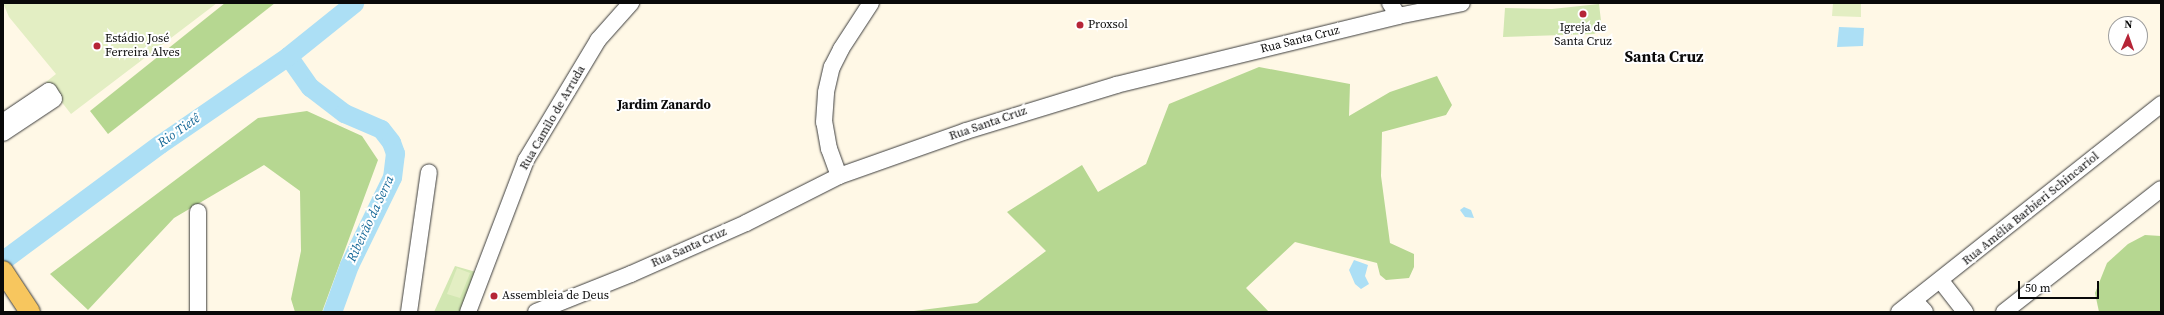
<!DOCTYPE html>
<html>
<head>
<meta charset="utf-8">
<style>
  body { margin:0 }
  #map { position:relative; width:2164px; height:315px; overflow:hidden; background:#fff8e6; font-family:"Source Serif 4",serif }
  div>[style] { position:absolute }
  .green>* { inset:0; background:#d2e7b2 }
  .forest>* { inset:0; background:#b6d791 }
  .pitch>* { inset:0; background:#e3eec3 }
  .water>* { inset:0; background:#acdff5 }
  .river>* { height:19px; margin:-9.5px; padding:0 9.5px; transform-origin:9.5px; border-radius:9.5px; background:#acdff5 }
  .roads { filter:drop-shadow(0 0 1px #3c3c3c) drop-shadow(0 0 1px #3c3c3c) }
  .minor>* { height:16px; margin:-8px; padding:0 8px; transform-origin:8px; border-radius:8px; background:#fff }
  .major>* { height:20px; margin:-10px; padding:0 10px; transform-origin:10px; border-radius:10px; background:#f7c65e }
  .dots>* { width:11px; height:11px; translate:-50% -50%; box-sizing:border-box; border:2px solid #fff; border-radius:50% }
  span { translate:-50% -50%; white-space:nowrap; text-align:center; line-height:1.15; -webkit-text-stroke:4px #fff; paint-order:stroke }
  .poi-label { font-size:12px; color:#090909 }
  .left { translate:0 -50%; text-align:left }
  .street-label { font-size:12px; color:#090909 }
  .neighbourhood-label { font-size:13px; color:#090909; font-weight:700 }
  .water-label { font-size:13px; color:#166998; font-style:italic }
  .district-label { font-size:16px; color:#090909; font-weight:700 }
  .frame { position:absolute; inset:0; border:4px solid #090909; pointer-events:none }
  .north { position:absolute; left:2108px; top:16px; width:40px; height:40px; box-sizing:border-box; background:#fff; border:1px solid #9d9d9d; border-radius:50%; rotate:2deg; font-size:11px; font-weight:700; line-height:16px; text-align:center; color:#090909 }
  .north::after { content:''; display:block; margin:auto; width:14px; height:18px; background:#b62537; clip-path:polygon(50% 0,100% 100%,50% 72%,0 100%) }
  .scale { position:absolute; left:2018px; top:281px; width:81px; height:18px; box-sizing:border-box; border:2px solid #090909; border-top:0; padding-left:5px; font-size:12px; line-height:14px; white-space:nowrap; color:#090909; -webkit-text-stroke:3px #fff; paint-order:stroke }
</style>
</head>
<body>
<div id="map">
  <div class="green">
    <i style="clip-path:polygon(1599px 4px,1602px 29px,1594px 34px,1503px 37px,1505px 8px,1552px 9px)"></i>
    <i style="clip-path:polygon(455px 266px,476px 272px,460px 312px,434px 312px)"></i>
  </div>
  <div class="forest">
    <i style="clip-path:polygon(225px 3px,275px 3px,108px 134px,90px 111px)"></i>
    <i style="clip-path:polygon(1259px 67px,1350px 84px,1349px 116px,1390px 92px,1437px 76px,1452px 105px,1446px 115px,1382px 132px,1381px 176px,1390px 243px,1414px 254px,1414px 267px,1409px 278px,1386px 280px,1380px 275px,1377px 263px,1295px 242px,1246px 288px,1269px 312px,906px 312px,977px 303px,1046px 251px,1007px 212px,1082px 165px,1098px 192px,1146px 164px,1169px 104px)"></i>
    <i style="clip-path:polygon(307px 111px,362px 136px,378px 160px,322px 312px,295px 312px,291px 299px,301px 251px,300px 191px,264px 165px,174px 218px,88px 310px,50px 274px,258px 118px)"></i>
    <i style="clip-path:polygon(2145px 235px,2161px 236px,2161px 312px,2099px 312px,2095px 293px,2107px 263px,2128px 244px)"></i>
  </div>
  <div class="pitch">
    <i style="clip-path:polygon(3px 3px,217px 3px,71px 114px,46px 82px,56px 74px,9px 17px)"></i>
    <i style="clip-path:polygon(1833px 3px,1861px 3px,1861px 17px,1832px 16px)"></i>
    <i style="clip-path:polygon(457px 268px,470px 273px,460px 298px,447px 294px)"></i>
  </div>
  <div class="water">
    <i style="clip-path:polygon(1839px 27px,1864px 28px,1863px 46px,1837px 47px)"></i>
    <i style="clip-path:polygon(1464px 207px,1471px 210px,1474px 218px,1465px 217px,1460px 210px)"></i>
    <i style="clip-path:polygon(1354px 260px,1368px 265px,1365px 276px,1369px 284px,1361px 289px,1355px 284px,1349px 270px)"></i>
  </div>
  <div class="river">
    <i style="left:288px;top:56px;width:38px;rotate:55deg"></i>
    <i style="left:310px;top:87px;width:43px;rotate:37.4deg"></i>
    <i style="left:344px;top:113px;width:40px;rotate:23.4deg"></i>
    <i style="left:381px;top:129px;width:16px;rotate:52deg"></i>
    <i style="left:391px;top:142px;width:12px;rotate:70deg"></i>
    <i style="left:395px;top:153px;width:24px;rotate:97deg"></i>
    <i style="left:392px;top:177px;width:98px;rotate:116deg"></i>
    <i style="left:349px;top:265px;width:50px;rotate:109.9deg"></i>
    <i style="left:3px;top:260px;width:195px;rotate:-36.5deg"></i>
    <i style="left:160px;top:144px;width:155px;rotate:-34.5deg"></i>
    <i style="left:288px;top:56px;width:85px;rotate:-38.8deg"></i>
  </div>
  <div class="roads">
    <div class="minor">
      <i style="left:1390px;top:3px;width:15px;rotate:58deg"></i>
      <i style="left:3px;top:122px;width:55px;rotate:-34deg"></i>
      <i style="left:49px;top:91px;width:9px;rotate:58deg"></i>
      <i style="left:54px;top:99px;width:61px;rotate:146.3deg"></i>
      <i style="left:839px;top:176px;width:29px;rotate:-110deg"></i>
      <i style="left:829px;top:149px;width:27px;rotate:-100deg"></i>
      <i style="left:824px;top:122px;width:30px;rotate:-86deg"></i>
      <i style="left:826px;top:92px;width:26px;rotate:-77deg"></i>
      <i style="left:832px;top:67px;width:20px;rotate:-63deg"></i>
      <i style="left:841px;top:49px;width:55px;rotate:-56.9deg"></i>
      <i style="left:1941px;top:281px;width:39px;rotate:52deg"></i>
      <i style="left:1914px;top:300px;width:16px;rotate:47deg"></i>
      <i style="left:198px;top:312px;width:100px;rotate:-90deg"></i>
      <i style="left:409px;top:312px;width:141px;rotate:-81.9deg"></i>
      <i style="left:468px;top:312px;width:163px;rotate:-69.1deg"></i>
      <i style="left:526px;top:160px;width:140px;rotate:-59deg"></i>
      <i style="left:598px;top:40px;width:50px;rotate:-48.3deg"></i>
      <i style="left:536px;top:312px;width:102px;rotate:-21.8deg"></i>
      <i style="left:631px;top:274px;width:126px;rotate:-23.9deg"></i>
      <i style="left:746px;top:223px;width:104px;rotate:-26.8deg"></i>
      <i style="left:839px;top:176px;width:135px;rotate:-19.5deg"></i>
      <i style="left:966px;top:131px;width:157px;rotate:-17deg"></i>
      <i style="left:1116px;top:85px;width:290px;rotate:-13.7deg"></i>
      <i style="left:1398px;top:16px;width:65px;rotate:-11.5deg"></i>
      <i style="left:1899px;top:312px;width:335px;rotate:-38.4deg"></i>
      <i style="left:2004px;top:312px;width:199px;rotate:-38.1deg"></i>
    </div>
    <div class="major">
      <i style="left:3px;top:271px;width:49px;rotate:56.6deg"></i>
    </div>
  </div>
  <div class="dots">
    <i style="left:1583px;top:14px;background:#b62537"></i>
    <i style="left:1080px;top:25px;background:#b62537"></i>
    <i style="left:97px;top:46px;background:#b62537"></i>
    <i style="left:494px;top:296px;background:#b62537"></i>
  </div>
  <div class="poi-label">
    <span class="left" style="left:1088px;top:25px">Proxsol</span>
    <span style="left:1583px;top:35px">Igreja de<br>Santa Cruz</span>
    <span class="left" style="left:105px;top:46px">Estádio José<br>Ferreira Alves</span>
    <span class="left" style="left:502px;top:296px">Assembleia de Deus</span>
  </div>
  <div class="street-label">
    <span style="left:1300px;top:40px;rotate:-14deg">Rua Santa Cruz</span>
    <span style="left:553px;top:118px;rotate:-60deg">Rua Camilo de Arruda</span>
    <span style="left:988px;top:124px;rotate:-19deg">Rua Santa Cruz</span>
    <span style="left:2031px;top:209px;rotate:-39deg">Rua Amélia Barbieri Schincariol</span>
    <span style="left:689px;top:248px;rotate:-24deg">Rua Santa Cruz</span>
  </div>
  <div class="neighbourhood-label">
    <span style="left:664px;top:105px">Jardim Zanardo</span>
  </div>
  <div class="water-label">
    <span style="left:179px;top:131px;rotate:-35deg">Rio Tietê</span>
    <span style="left:371px;top:219px;rotate:-65deg">Ribeirão da Serra</span>
  </div>
  <div class="district-label">
    <span style="left:1664px;top:56px">Santa Cruz</span>
  </div>
  <div class="frame"></div>
  <div class="north">N</div>
  <div class="scale">50 m</div>
</div>
</body>
</html>
